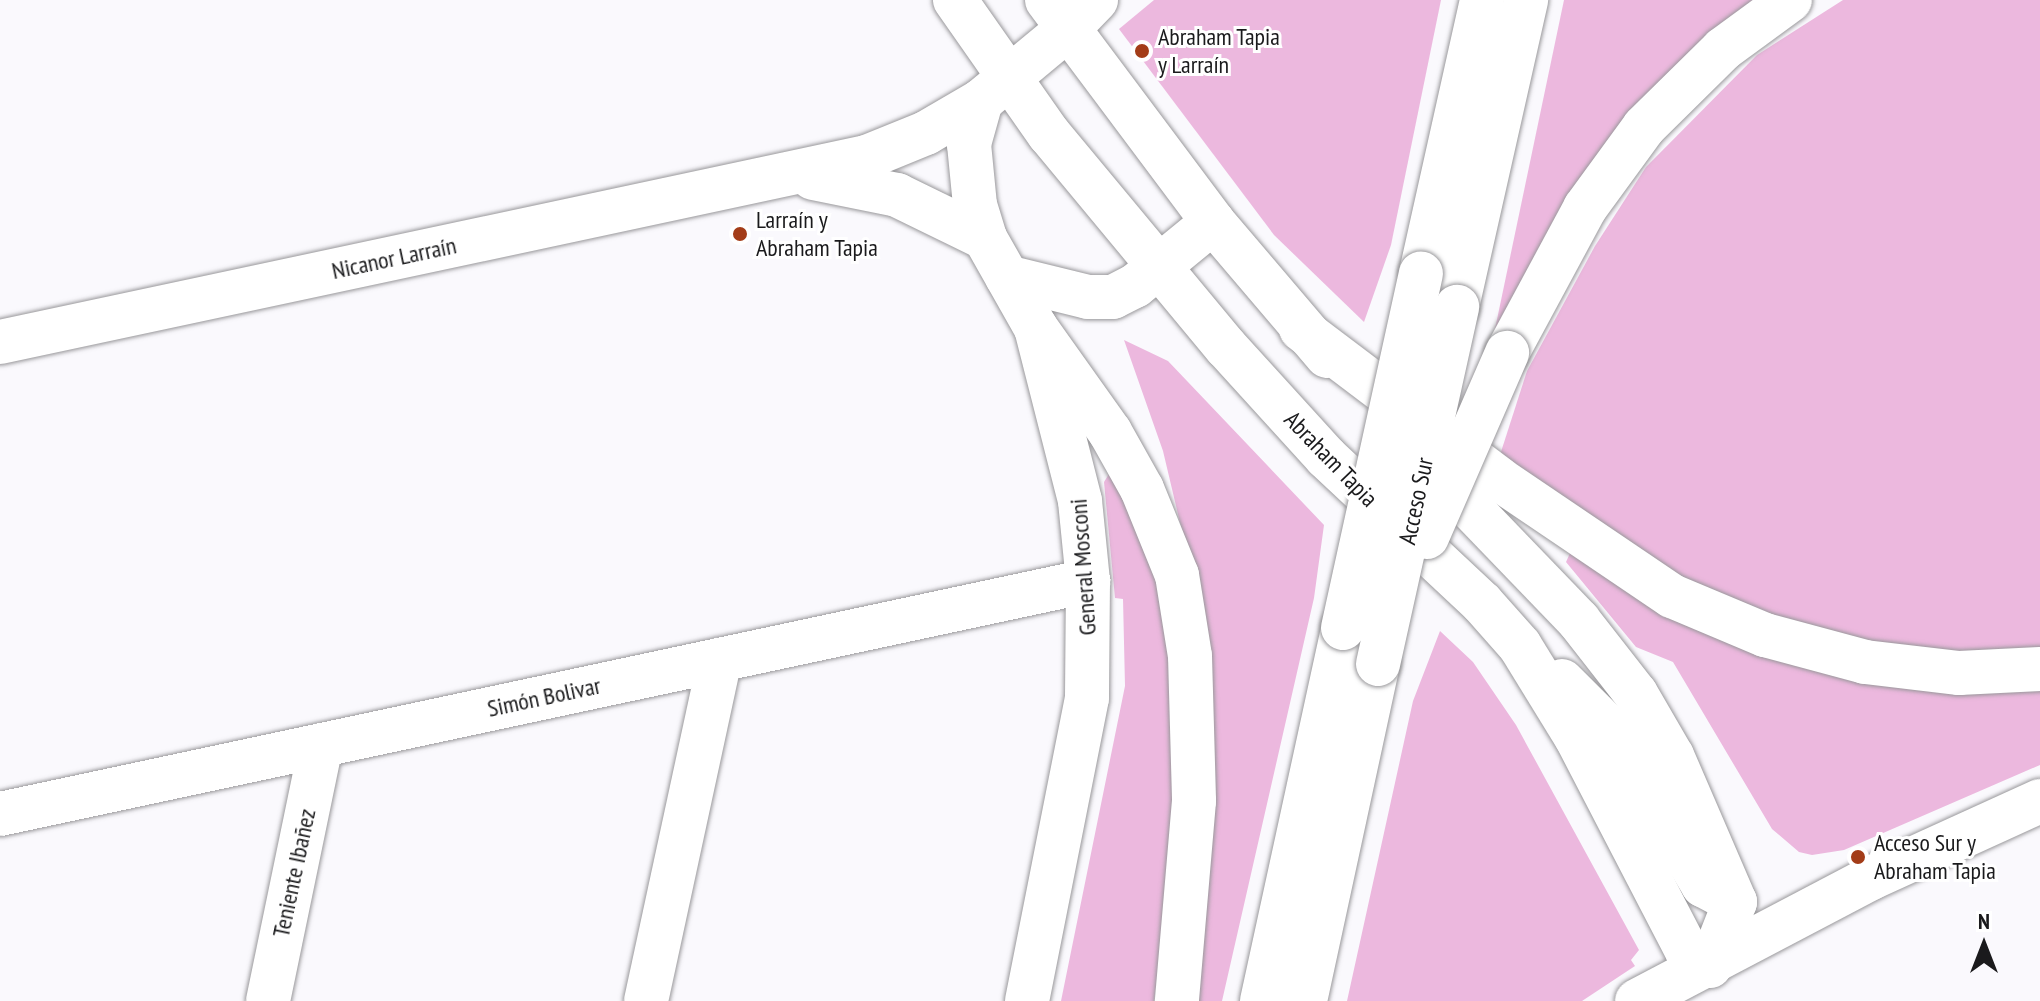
<!DOCTYPE html>
<html>
<head>
<meta charset="utf-8">
<style>
  body { margin:0 }
  #map { position:relative; width:2040px; height:1001px; overflow:hidden; background:#faf9fd; font-family:"PT Sans Narrow",sans-serif }
  div>[style] { position:absolute }
  .green>* { inset:0; background:#ecb8de }
  .roads { filter:drop-shadow(0 0 2px #99989b) drop-shadow(0 0 2px #99989b) }
  .minor>* { height:44px; margin:-22px; padding:0 22px; transform-origin:22px; border-radius:22px; background:#fff }
  .tertiary>* { height:44px; margin:-22px; padding:0 22px; transform-origin:22px; border-radius:22px; background:#fff }
  .secondary>* { height:44px; margin:-22px; padding:0 22px; transform-origin:22px; border-radius:22px; background:#fff }
  .motorway>* { height:44px; margin:-22px; padding:0 22px; transform-origin:22px; border-radius:22px; background:#fff }
  .bridges { filter:drop-shadow(0 0 2px #99989b) drop-shadow(0 0 2px #99989b) }
  .motorway-bridge>* { height:44px; margin:-22px; padding:0 22px; transform-origin:22px; border-radius:22px; background:#fff }
  .dots>* { width:22px; height:22px; translate:-50% -50%; box-sizing:border-box; border:4px solid #fff; border-radius:50% }
  span { translate:-50% -50%; white-space:nowrap; text-align:center; line-height:1.15; -webkit-text-stroke:6px #fff; paint-order:stroke }
  .poi-label { font-size:24px; color:#1a1a1c }
  .left { translate:0 -50%; text-align:left }
  .street-label { font-size:24px; color:#1a1a1c }
  .north { position:absolute; left:1944px; top:905px; width:80px; height:80px; -webkit-text-stroke:6px #fff; paint-order:stroke; rotate:0deg; font-size:22px; font-weight:700; line-height:32px; text-align:center; color:#1a1a1c }
  .north::after { content:''; display:block; margin:auto; width:28px; height:36px; background:#1a1a1c; clip-path:polygon(50% 0,100% 100%,50% 72%,0 100%) }
</style>
</head>
<body>
<div id="map">
  <div class="green">
    <i style="clip-path:polygon(1154px 0,1441px 0,1391px 245px,1364px 322px,1274px 235px,1119px 29px)"></i>
    <i style="clip-path:polygon(1564px 0,1768px 0,1495px 329px)"></i>
    <i style="clip-path:polygon(1843px 0,2040px 0,2040px 652px,1920px 654px,1715px 600px,1500px 455px,1527px 371px,1595px 246px,1646px 167px,1757px 55px)"></i>
    <i style="clip-path:polygon(1124px 340px,1168px 361px,1324px 525px,1314px 598px,1222px 1001px,1191px 1001px,1186px 548px,1163px 451px)"></i>
    <i style="clip-path:polygon(1109px 474px,1118px 477px,1168px 611px,1173px 788px,1162px 941px,1154px 1001px,1061px 1001px,1125px 686px,1123px 599px,1115px 598px,1104px 482px)"></i>
    <i style="clip-path:polygon(1571px 551px,1653px 602px,2040px 684px,2040px 765px,1844px 850px,1812px 855px,1799px 852px,1772px 829px,1673px 662px,1636px 647px,1566px 562px)"></i>
    <i style="clip-path:polygon(1440px 631px,1473px 662px,1516px 725px,1639px 950px,1631px 960px,1635px 966px,1582px 1001px,1347px 1001px,1413px 701px)"></i>
  </div>
  <div class="roads">
    <div class="minor">
      <i style="left:813px;top:178px;width:86px;rotate:11.4deg"></i>
      <i style="left:897px;top:195px;width:98px;rotate:26deg"></i>
      <i style="left:0;top:342px;width:887px;rotate:-12.05deg"></i>
      <i style="left:867px;top:157px;width:64px;rotate:-22.1deg"></i>
      <i style="left:926px;top:133px;width:64px;rotate:-30.2deg"></i>
      <i style="left:981px;top:101px;width:114px;rotate:-39.7deg"></i>
      <i style="left:0;top:814px;width:1113px;rotate:-12.09deg"></i>
      <i style="left:268px;top:1001px;width:261px;rotate:-78.3deg"></i>
      <i style="left:646px;top:1001px;width:349px;rotate:-77.8deg"></i>
    </div>
    <div class="tertiary">
      <i style="left:1069px;top:28px;width:39px;rotate:-46deg"></i>
      <i style="left:981px;top:101px;width:45px;rotate:105.6deg"></i>
      <i style="left:969px;top:144px;width:61px;rotate:84.4deg"></i>
      <i style="left:975px;top:205px;width:34px;rotate:73deg"></i>
      <i style="left:985px;top:238px;width:103px;rotate:60.5deg"></i>
      <i style="left:1036px;top:328px;width:179px;rotate:75.7deg"></i>
      <i style="left:1080px;top:501px;width:80px;rotate:84.3deg"></i>
      <i style="left:1088px;top:581px;width:117px;rotate:90.5deg"></i>
      <i style="left:1087px;top:698px;width:309px;rotate:101.2deg"></i>
      <i style="left:1007px;top:277px;width:83px;rotate:13.9deg"></i>
      <i style="left:1088px;top:297px;width:25px"></i>
      <i style="left:1113px;top:297px;width:25px;rotate:-27deg"></i>
      <i style="left:1135px;top:286px;width:101px;rotate:-39.4deg"></i>
      <i style="left:1637px;top:1001px;width:264px;rotate:-27.7deg"></i>
      <i style="left:1871px;top:878px;width:186px;rotate:-24.5deg"></i>
    </div>
    <div class="secondary">
      <i style="left:955px;top:0;width:164px;rotate:55deg"></i>
      <i style="left:1049px;top:134px;width:277px;rotate:50.3deg"></i>
      <i style="left:1226px;top:347px;width:149px;rotate:47.7deg"></i>
      <i style="left:1326px;top:457px;width:214px;rotate:43.1deg"></i>
      <i style="left:1482px;top:603px;width:57px;rotate:48.5deg"></i>
      <i style="left:1520px;top:646px;width:107px;rotate:58.4deg"></i>
      <i style="left:1576px;top:737px;width:241px;rotate:62.6deg"></i>
      <i style="left:1687px;top:951px;width:27px;rotate:33deg"></i>
      <i style="left:1710px;top:966px;width:69px;rotate:-68.7deg"></i>
      <i style="left:1735px;top:902px;width:159px;rotate:-113.3deg"></i>
      <i style="left:1672px;top:756px;width:72px;rotate:-120.1deg"></i>
      <i style="left:1636px;top:694px;width:93px;rotate:-128deg"></i>
      <i style="left:1579px;top:621px;width:221px;rotate:-133.9deg"></i>
      <i style="left:1047px;top:0;width:277px;rotate:53.2deg"></i>
      <i style="left:1213px;top:222px;width:176px;rotate:49.6deg"></i>
      <i style="left:1562px;top:681px;width:68px;rotate:45deg"></i>
      <i style="left:1610px;top:729px;width:182px;rotate:59.2deg"></i>
      <i style="left:1703px;top:885px;width:36px;rotate:28deg"></i>
    </div>
    <div class="motorway">
      <i style="left:1421px;top:273px;width:280px;rotate:-77.4deg"></i>
      <i style="left:1457px;top:307px;width:315px;rotate:-77.3deg"></i>
      <i style="left:1036px;top:328px;width:128px;rotate:54.6deg"></i>
      <i style="left:1110px;top:432px;width:65px;rotate:60.7deg"></i>
      <i style="left:1142px;top:489px;width:93px;rotate:67.9deg"></i>
      <i style="left:1177px;top:575px;width:82px;rotate:80.9deg"></i>
      <i style="left:1190px;top:656px;width:145px;rotate:88.4deg"></i>
      <i style="left:1194px;top:801px;width:201px;rotate:94.9deg"></i>
      <i style="left:1301px;top:329px;width:248px;rotate:37.1deg"></i>
      <i style="left:1499px;top:479px;width:209px;rotate:34.1deg"></i>
      <i style="left:1672px;top:596px;width:101px;rotate:22.8deg"></i>
      <i style="left:1765px;top:635px;width:104px;rotate:15.1deg"></i>
      <i style="left:1865px;top:662px;width:95px;rotate:6.7deg"></i>
      <i style="left:1959px;top:673px;width:81px;rotate:-2.8deg"></i>
      <i style="left:1507px;top:353px;width:165px;rotate:-61.7deg"></i>
      <i style="left:1585px;top:208px;width:100px;rotate:-53.9deg"></i>
      <i style="left:1644px;top:127px;width:111px;rotate:-44.6deg"></i>
      <i style="left:1723px;top:49px;width:83px;rotate:-36.2deg"></i>
      <i style="left:1262px;top:1001px;width:382px;rotate:-77.7deg"></i>
      <i style="left:1305px;top:1001px;width:345px;rotate:-77.8deg"></i>
    </div>
  </div>
  <div class="bridges">
    <div class="motorway-bridge">
      <i style="left:1427px;top:537px;width:201px;rotate:-66.5deg"></i>
      <i style="left:1343px;top:628px;width:363px;rotate:-77.6deg"></i>
      <i style="left:1378px;top:664px;width:366px;rotate:-77.5deg"></i>
    </div>
  </div>
  <div class="dots">
    <i style="left:1142px;top:51px;background:#a33c18"></i>
    <i style="left:740px;top:234px;background:#a33c18"></i>
    <i style="left:1858px;top:857px;background:#a33c18"></i>
  </div>
  <div class="poi-label">
    <span class="left" style="left:1158px;top:51px">Abraham Tapia<br>y Larraín</span>
    <span class="left" style="left:756px;top:234px">Larraín y<br>Abraham Tapia</span>
    <span class="left" style="left:1874px;top:857px">Acceso Sur y<br>Abraham Tapia</span>
  </div>
  <div class="street-label">
    <span style="left:394px;top:258px;rotate:-12deg">Nicanor Larraín</span>
    <span style="left:1331px;top:459px;rotate:46deg">Abraham Tapia</span>
    <span style="left:1416px;top:501px;rotate:-78deg">Acceso Sur</span>
    <span style="left:1083px;top:567px;rotate:-94deg">General Mosconi</span>
    <span style="left:544px;top:697px;rotate:-12deg">Simón Bolivar</span>
    <span style="left:294px;top:873px;rotate:-78deg">Teniente Ibañez</span>
  </div>
  <div class="north">N</div>
</div>
</body>
</html>
